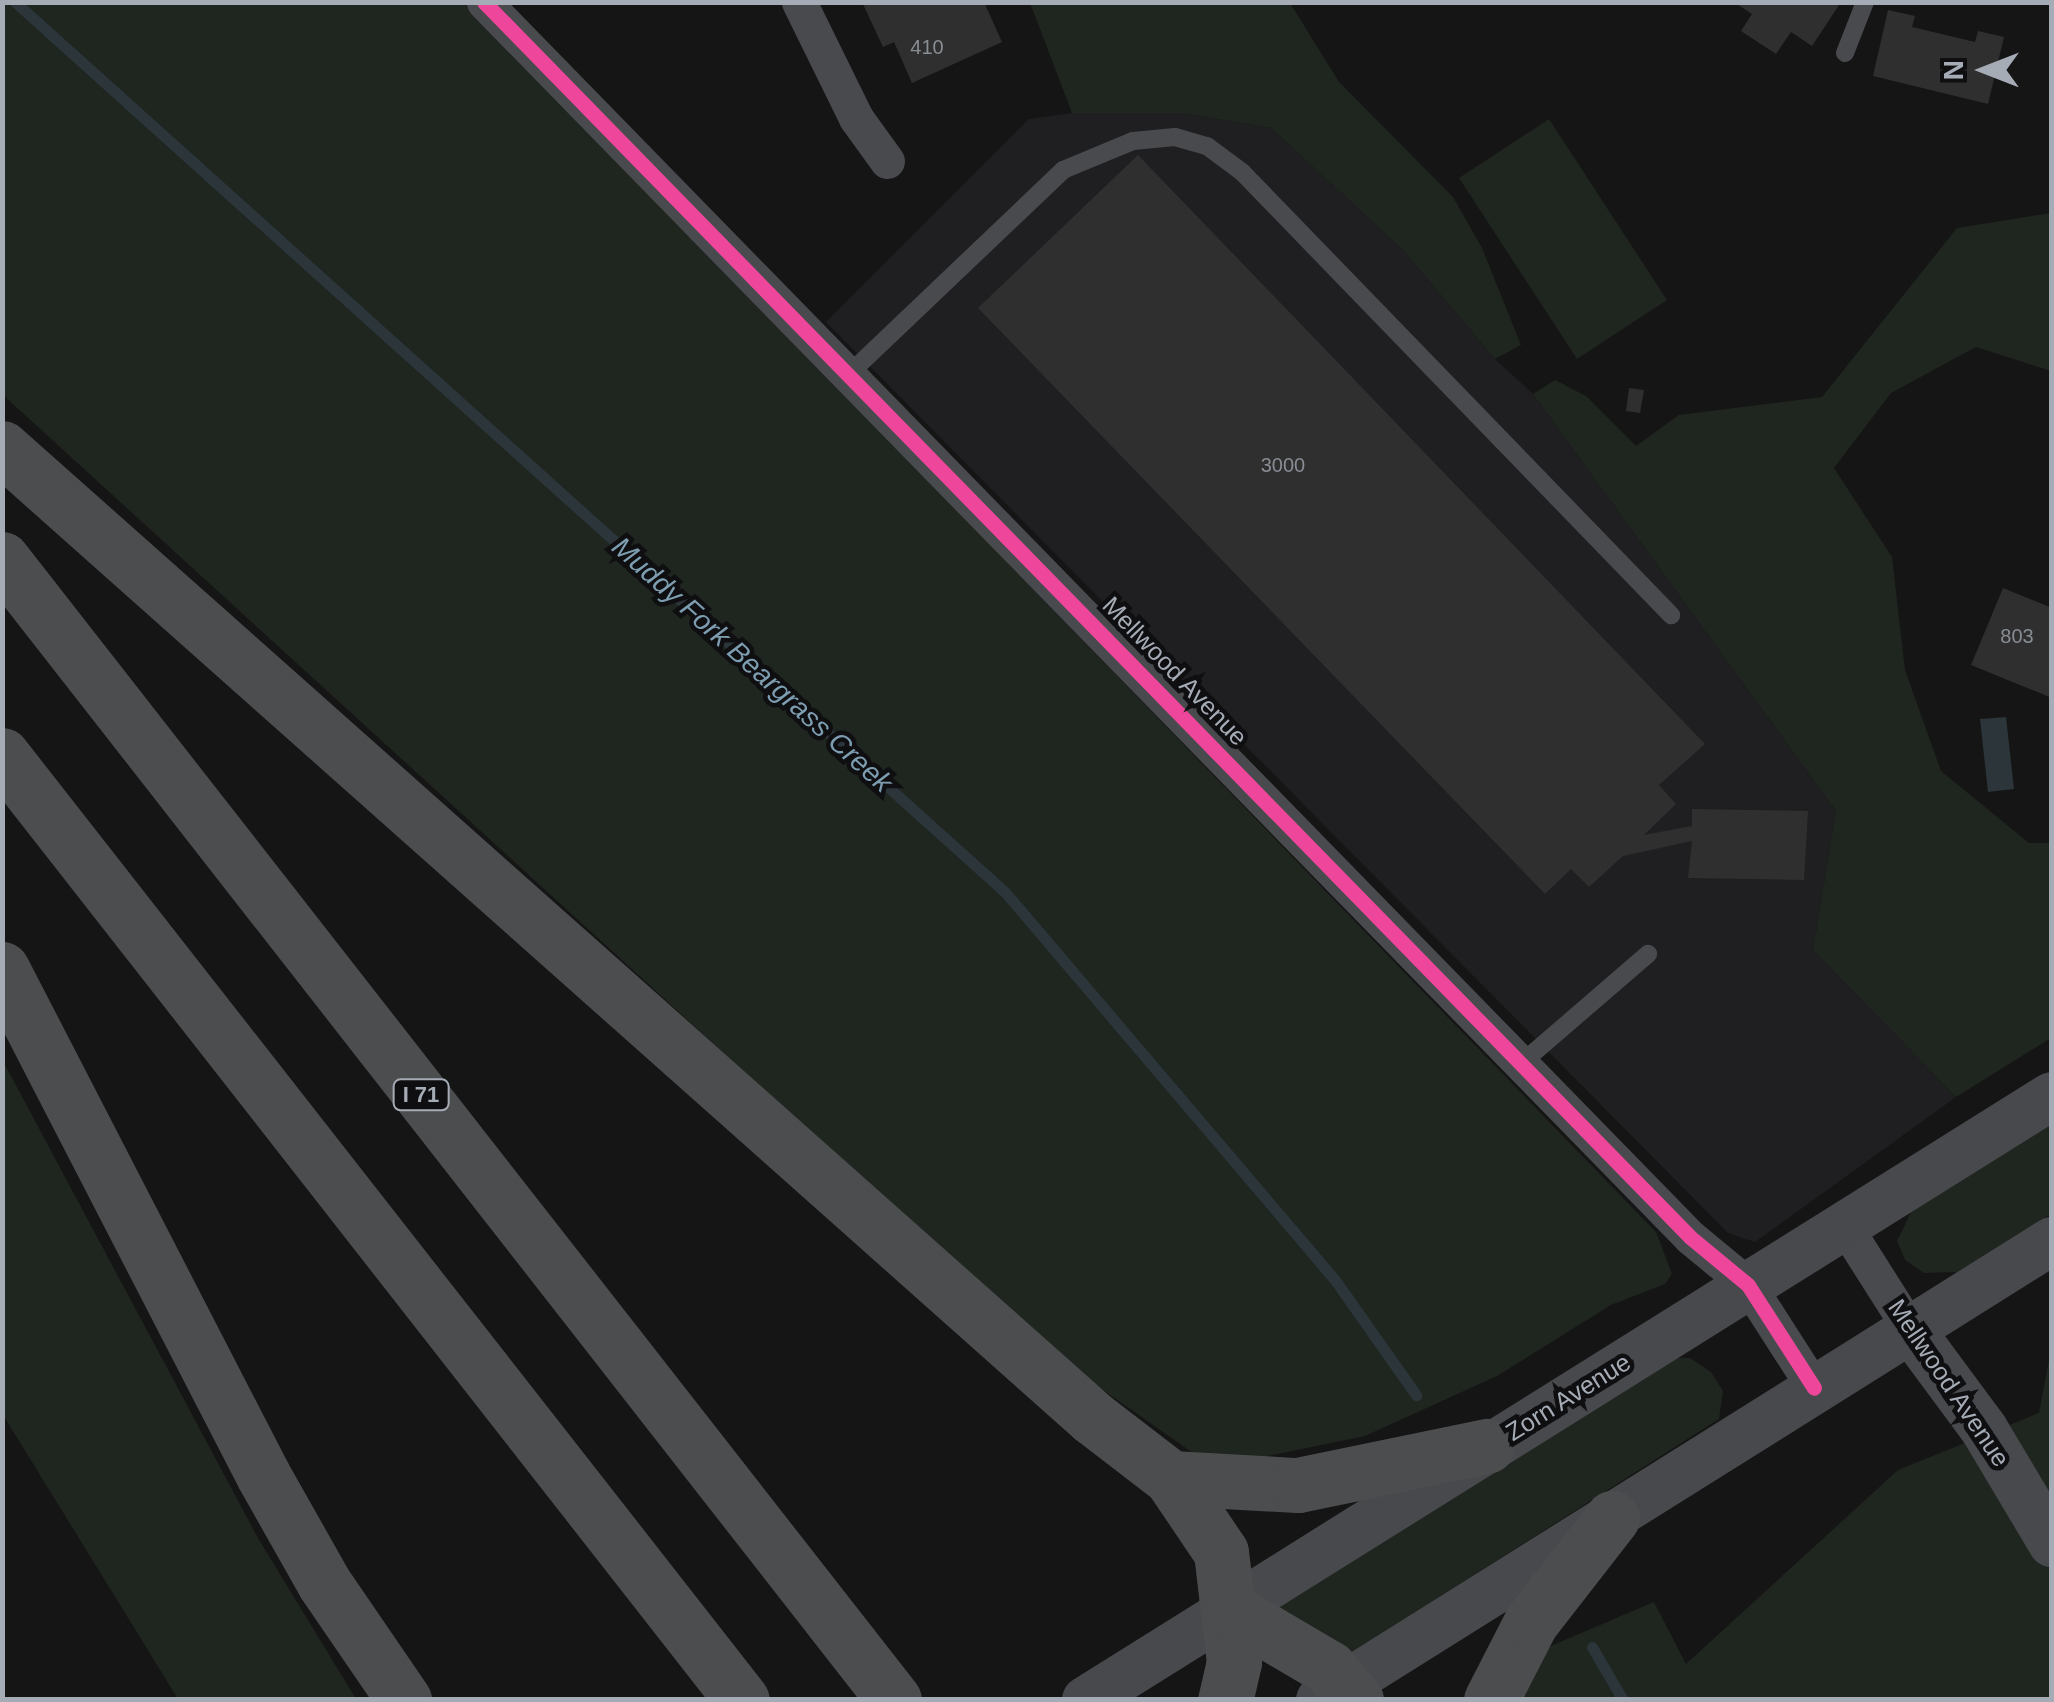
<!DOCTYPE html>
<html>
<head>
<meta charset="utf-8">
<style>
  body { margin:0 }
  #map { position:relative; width:2054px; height:1702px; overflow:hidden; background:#151515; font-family:Helvetica,sans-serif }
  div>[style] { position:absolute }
  .built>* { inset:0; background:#1f1f21 }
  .green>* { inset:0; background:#1f251f }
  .water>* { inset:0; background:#2b353a }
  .stream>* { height:11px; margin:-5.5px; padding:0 5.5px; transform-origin:5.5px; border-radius:5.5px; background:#2b353a }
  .building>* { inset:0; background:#2f2f30 }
  .lane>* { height:18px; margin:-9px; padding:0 9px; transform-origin:9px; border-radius:9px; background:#494a4e }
  .street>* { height:35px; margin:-17.5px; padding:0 17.5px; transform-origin:17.5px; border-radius:17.5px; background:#494a4e }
  .secondary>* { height:48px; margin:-24px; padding:0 24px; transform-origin:24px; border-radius:24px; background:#48494c }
  .highway>* { height:55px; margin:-27.5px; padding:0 27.5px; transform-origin:27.5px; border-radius:27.5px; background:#4b4d4f }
  .cycleway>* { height:15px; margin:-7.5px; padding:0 7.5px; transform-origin:7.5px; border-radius:7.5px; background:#ed469a }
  span { translate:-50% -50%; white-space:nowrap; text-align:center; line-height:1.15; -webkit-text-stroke:9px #0f0f11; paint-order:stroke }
  .number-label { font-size:20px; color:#888d94 }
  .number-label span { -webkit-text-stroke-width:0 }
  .shield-label span { padding:2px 8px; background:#0f0f11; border:2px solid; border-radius:8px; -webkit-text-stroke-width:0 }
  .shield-label { font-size:22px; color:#a6acb6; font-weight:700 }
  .street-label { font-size:25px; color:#a6acb6 }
  .water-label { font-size:28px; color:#7d9db0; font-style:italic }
  .frame { position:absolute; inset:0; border:5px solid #a6acb6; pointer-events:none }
  .north { position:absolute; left:1934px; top:20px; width:100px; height:100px; -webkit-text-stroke:8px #0f0f11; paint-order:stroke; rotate:270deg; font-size:28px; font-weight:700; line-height:40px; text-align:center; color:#a6acb6 }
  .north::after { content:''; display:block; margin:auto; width:35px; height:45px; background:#a6acb6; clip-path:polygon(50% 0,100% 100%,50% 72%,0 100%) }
</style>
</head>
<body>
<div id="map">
  <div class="built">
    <i style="clip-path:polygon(1072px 113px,1180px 113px,1271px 128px,1403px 250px,1495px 359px,1533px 394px,1836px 811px,1813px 950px,1956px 1097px,1755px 1242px,1728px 1233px,826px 322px,1029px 119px)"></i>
  </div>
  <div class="green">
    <i style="clip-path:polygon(2px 3px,465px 3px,1656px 1232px,1672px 1274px,1665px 1284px,1611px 1305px,1497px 1376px,1365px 1436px,1229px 1464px,1190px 1451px,1059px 1359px,3px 395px)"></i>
    <i style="clip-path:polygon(1030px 3px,1290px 3px,1339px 82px,1453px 197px,1482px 248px,1521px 345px,1495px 359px,1403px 250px,1271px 128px,1180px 113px,1072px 113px)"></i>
    <i style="clip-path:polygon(1549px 119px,1667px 300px,1577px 359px,1459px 178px)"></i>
    <i style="clip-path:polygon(2051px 213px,2051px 371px,1976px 347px,1891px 393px,1834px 468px,1892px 557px,1905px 670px,1941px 771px,2029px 843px,2051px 843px,2051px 1038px,1956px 1097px,1813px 950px,1836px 811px,1533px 394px,1555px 380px,1586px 396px,1636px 446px,1679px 415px,1822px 397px,1957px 228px)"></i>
    <i style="clip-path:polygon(3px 1061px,258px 1538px,356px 1699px,178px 1699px,3px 1415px)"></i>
    <i style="clip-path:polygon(2051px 1120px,2051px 1214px,1958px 1272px,1924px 1273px,1905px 1260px,1897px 1241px,1912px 1210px)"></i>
    <i style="clip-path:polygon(2051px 1350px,2051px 1699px,1522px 1700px,1546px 1648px,1654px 1602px,1686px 1664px,1898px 1470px,2039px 1413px)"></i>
    <i style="clip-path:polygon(1672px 1358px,1690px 1358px,1711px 1372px,1723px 1391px,1719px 1419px,1342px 1659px,1263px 1614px)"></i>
  </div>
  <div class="water">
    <i style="clip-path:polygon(2006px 717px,2014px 789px,1988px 792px,1980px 719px)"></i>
  </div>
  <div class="stream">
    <i style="left:15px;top:2px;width:1331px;rotate:41.96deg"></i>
    <i style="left:1005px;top:892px;width:509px;rotate:49.62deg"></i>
    <i style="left:1335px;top:1280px;width:141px;rotate:54.8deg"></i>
    <i style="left:1592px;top:1647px;width:61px;rotate:59.7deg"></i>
  </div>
  <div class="building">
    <i style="clip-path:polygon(862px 2px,984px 2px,1002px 42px,912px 83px,894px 42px,883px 47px)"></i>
    <i style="clip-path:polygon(1734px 2px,1841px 2px,1812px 46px,1791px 32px,1776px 54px,1741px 31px,1752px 14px)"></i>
    <i style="clip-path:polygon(1888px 10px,1915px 16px,1912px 27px,1975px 42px,1978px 31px,2004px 37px,1988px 104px,1873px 76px)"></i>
    <i style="clip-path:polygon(1138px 155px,1705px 744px,1659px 785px,1676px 804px,1644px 835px,1692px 826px,1692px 809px,1808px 811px,1804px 880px,1688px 878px,1692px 841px,1623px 856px,1589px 887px,1571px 869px,1545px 894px,978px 308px)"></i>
    <i style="clip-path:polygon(1629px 388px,1644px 390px,1640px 413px,1626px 411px)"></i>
    <i style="clip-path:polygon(2003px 588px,2052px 608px,2052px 698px,1971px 665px)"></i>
  </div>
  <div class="lane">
    <i style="left:1845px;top:53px;width:55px;rotate:-68.6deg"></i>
    <i style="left:849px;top:374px;width:296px;rotate:-43.6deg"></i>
    <i style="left:1063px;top:170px;width:76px;rotate:-22.5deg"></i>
    <i style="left:1133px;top:141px;width:42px;rotate:-5.4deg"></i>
    <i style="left:1175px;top:137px;width:33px;rotate:16deg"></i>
    <i style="left:1207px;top:146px;width:44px;rotate:36.6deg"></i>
    <i style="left:1242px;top:172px;width:617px;rotate:45.92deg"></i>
    <i style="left:1524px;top:1061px;width:164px;rotate:-40.8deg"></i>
  </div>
  <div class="street">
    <i style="left:484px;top:2px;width:1726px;rotate:45.68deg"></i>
    <i style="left:1690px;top:1237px;width:75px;rotate:39.6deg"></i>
    <i style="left:1748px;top:1285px;width:122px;rotate:57.3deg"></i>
    <i style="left:799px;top:2px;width:129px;rotate:63.8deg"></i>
    <i style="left:856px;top:118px;width:53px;rotate:54.2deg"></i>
    <i style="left:1844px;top:1225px;width:123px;rotate:57.6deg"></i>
  </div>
  <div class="secondary">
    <i style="left:1910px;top:1329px;width:124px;rotate:53.5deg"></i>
    <i style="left:1984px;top:1429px;width:133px;rotate:59.2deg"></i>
    <i style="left:1086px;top:1700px;width:1139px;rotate:-32.02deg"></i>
    <i style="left:1320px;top:1700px;width:864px;rotate:-32.09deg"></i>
  </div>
  <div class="highway">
    <i style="left:2px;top:448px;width:1460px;rotate:41.64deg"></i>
    <i style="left:1093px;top:1418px;width:98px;rotate:37.6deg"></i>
    <i style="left:1171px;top:1478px;width:89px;rotate:56deg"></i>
    <i style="left:1221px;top:1552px;width:111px;rotate:83.3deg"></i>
    <i style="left:1234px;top:1662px;width:39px;rotate:103deg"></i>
    <i style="left:2px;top:559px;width:1448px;rotate:51.98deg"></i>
    <i style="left:2px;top:755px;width:1200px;rotate:51.94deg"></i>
    <i style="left:2px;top:969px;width:569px;rotate:62.71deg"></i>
    <i style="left:263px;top:1475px;width:124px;rotate:60.5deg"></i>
    <i style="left:324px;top:1583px;width:142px;rotate:55.6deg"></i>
    <i style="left:1171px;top:1478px;width:127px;rotate:3.2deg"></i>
    <i style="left:1298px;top:1485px;width:193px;rotate:-11.7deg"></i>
    <i style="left:1229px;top:1609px;width:116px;rotate:30.5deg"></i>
    <i style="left:1329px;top:1668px;width:42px;rotate:49.8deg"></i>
    <i style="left:1491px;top:1700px;width:88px;rotate:-62.9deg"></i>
    <i style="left:1531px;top:1622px;width:132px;rotate:-52.1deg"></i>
  </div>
  <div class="cycleway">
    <i style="left:484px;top:2px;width:1726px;rotate:45.68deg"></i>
    <i style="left:1690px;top:1237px;width:75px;rotate:39.6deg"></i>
    <i style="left:1748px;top:1285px;width:122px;rotate:57.3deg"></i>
  </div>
  <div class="number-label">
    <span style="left:927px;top:47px">410</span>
    <span style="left:1283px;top:465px">3000</span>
    <span style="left:2017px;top:636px">803</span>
  </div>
  <div class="shield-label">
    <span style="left:421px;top:1095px">I 71</span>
  </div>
  <div class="street-label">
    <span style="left:1175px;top:671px;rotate:46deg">Mellwood Avenue</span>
    <span style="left:1949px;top:1383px;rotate:56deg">Mellwood Avenue</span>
    <span style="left:1568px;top:1397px;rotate:-32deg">Zorn Avenue</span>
  </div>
  <div class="water-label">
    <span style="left:752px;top:665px;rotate:42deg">Muddy Fork Beargrass Creek</span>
  </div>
  <div class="frame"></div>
  <div class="north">N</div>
</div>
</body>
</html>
